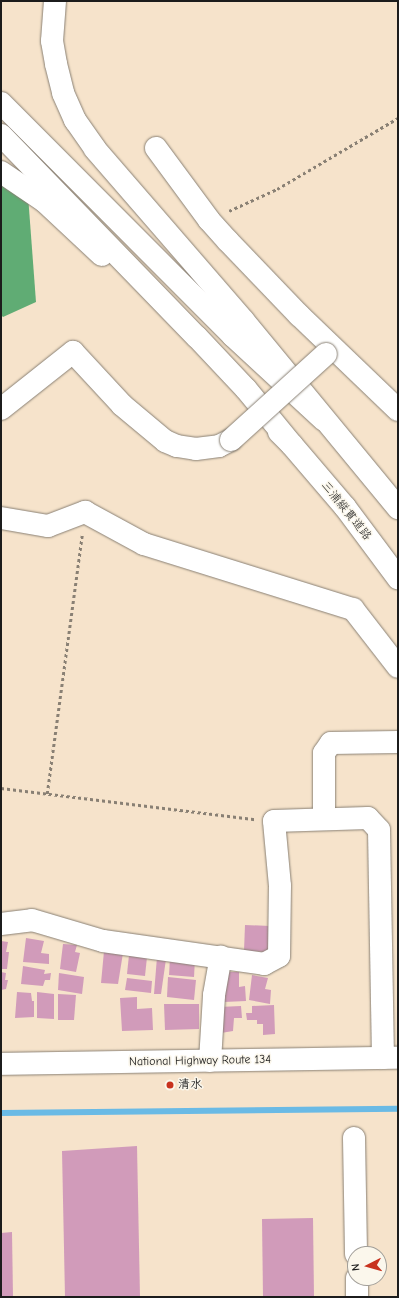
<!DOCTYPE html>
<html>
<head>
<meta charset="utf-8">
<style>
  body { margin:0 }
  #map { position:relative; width:399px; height:1298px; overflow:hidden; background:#f6e3cb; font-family:"Comic Neue","Klee One",sans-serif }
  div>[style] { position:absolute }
  .forest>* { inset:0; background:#60ac74 }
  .stream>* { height:6px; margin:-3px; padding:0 3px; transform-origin:3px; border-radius:3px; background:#6abae5 }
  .building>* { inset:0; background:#d19bba }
  .path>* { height:2.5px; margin-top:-1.25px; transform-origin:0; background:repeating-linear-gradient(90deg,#898074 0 3px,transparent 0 6px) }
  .roads { filter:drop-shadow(0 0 1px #898074) drop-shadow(0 0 1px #898074) }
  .minor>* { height:22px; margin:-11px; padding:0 11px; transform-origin:11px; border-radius:11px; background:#fff }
  .major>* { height:22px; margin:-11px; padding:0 11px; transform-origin:11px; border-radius:11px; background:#fff }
  .highway>* { height:22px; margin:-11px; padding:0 11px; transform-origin:11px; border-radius:11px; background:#fff }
  .bridges { filter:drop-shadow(0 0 1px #898074) drop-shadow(0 0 1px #898074) }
  .minor-bridge>* { height:22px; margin:-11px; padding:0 11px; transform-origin:11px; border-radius:11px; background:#fff }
  .dots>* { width:11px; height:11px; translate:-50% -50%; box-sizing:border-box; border:2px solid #fbf7ec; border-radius:50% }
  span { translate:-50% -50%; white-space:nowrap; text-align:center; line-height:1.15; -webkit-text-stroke:3px #fbf7ec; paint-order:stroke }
  .street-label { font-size:12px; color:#1c1c1c }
  .poi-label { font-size:12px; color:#1c1c1c; font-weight:700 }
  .left { translate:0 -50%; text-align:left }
  .frame { position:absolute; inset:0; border:2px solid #1c1c1c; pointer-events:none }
  .north { position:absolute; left:347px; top:1246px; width:40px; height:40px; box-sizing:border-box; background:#fbf7ec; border:1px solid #a29f99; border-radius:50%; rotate:264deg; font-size:11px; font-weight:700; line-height:16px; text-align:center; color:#1c1c1c }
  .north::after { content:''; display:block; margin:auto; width:14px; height:18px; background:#c8321e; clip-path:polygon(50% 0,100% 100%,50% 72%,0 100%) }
</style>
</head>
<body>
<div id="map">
  <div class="forest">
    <i style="clip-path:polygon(1px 160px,27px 182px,36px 302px,3px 317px,1px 315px)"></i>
  </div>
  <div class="stream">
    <i style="left:1px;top:1113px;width:397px;rotate:-0.6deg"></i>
  </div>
  <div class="building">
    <i style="clip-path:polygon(245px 925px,270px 926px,268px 952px,244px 951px)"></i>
    <i style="clip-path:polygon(26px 938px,44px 941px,41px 953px,49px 954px,49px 964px,23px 962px)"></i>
    <i style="clip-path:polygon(1px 941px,8px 942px,6px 952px,9px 952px,7px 969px,1px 969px)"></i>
    <i style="clip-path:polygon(63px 944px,77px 945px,75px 952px,80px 953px,76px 972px,60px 969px)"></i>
    <i style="clip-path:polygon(104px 951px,123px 953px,118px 984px,101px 983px)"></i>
    <i style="clip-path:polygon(129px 955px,147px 957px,145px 976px,127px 974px)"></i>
    <i style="clip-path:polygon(157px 957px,166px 959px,161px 994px,154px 994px)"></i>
    <i style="clip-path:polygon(170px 958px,195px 959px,194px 977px,169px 975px)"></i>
    <i style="clip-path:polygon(23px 966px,45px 970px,44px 974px,51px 973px,50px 980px,45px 980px,43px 986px,21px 984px)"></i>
    <i style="clip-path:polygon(1px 972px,6px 973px,5px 980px,8px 980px,6px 989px,1px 990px)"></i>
    <i style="clip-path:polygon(230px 972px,239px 972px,239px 987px,245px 986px,246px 1001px,224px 1002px,227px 974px)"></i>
    <i style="clip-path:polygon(59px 973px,84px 977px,82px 994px,58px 990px)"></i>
    <i style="clip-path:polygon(252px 975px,268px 978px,265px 989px,271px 990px,270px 1004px,249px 1000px)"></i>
    <i style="clip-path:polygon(168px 977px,196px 980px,194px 1000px,167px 997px)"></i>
    <i style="clip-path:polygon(127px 978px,152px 981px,151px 993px,125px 990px)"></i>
    <i style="clip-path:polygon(17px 992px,31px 993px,32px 1001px,34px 1001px,34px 1017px,15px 1018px)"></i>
    <i style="clip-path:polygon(37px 992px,54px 994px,54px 1019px,37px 1018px)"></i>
    <i style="clip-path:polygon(58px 994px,76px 995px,74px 1020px,58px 1020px)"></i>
    <i style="clip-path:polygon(137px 997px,137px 1009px,152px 1008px,153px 1030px,122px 1031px,120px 998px)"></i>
    <i style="clip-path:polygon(164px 1004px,199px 1004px,199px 1029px,165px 1030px)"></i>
    <i style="clip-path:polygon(274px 1005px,275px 1034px,263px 1035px,263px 1024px,257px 1024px,257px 1020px,247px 1020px,246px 1013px,252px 1013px,252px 1006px)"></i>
    <i style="clip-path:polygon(241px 1006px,242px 1018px,234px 1018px,233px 1031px,221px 1033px,219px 1007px)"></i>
    <i style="clip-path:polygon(137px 1146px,140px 1297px,65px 1297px,62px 1151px)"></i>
    <i style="clip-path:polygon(313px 1218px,314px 1297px,263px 1297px,262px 1219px)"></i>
    <i style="clip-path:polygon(12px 1232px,13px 1297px,1px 1297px,1px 1233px)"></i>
  </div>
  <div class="path">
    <i style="left:229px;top:211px;width:53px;rotate:-24.6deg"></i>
    <i style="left:277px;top:189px;width:140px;rotate:-30.4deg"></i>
    <i style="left:1px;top:788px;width:256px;rotate:7deg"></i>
    <i style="left:47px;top:794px;width:261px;rotate:-82.3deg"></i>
  </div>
  <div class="roads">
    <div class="minor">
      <i style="left:156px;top:148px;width:89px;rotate:53.6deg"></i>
      <i style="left:209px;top:220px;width:28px;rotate:48deg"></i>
      <i style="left:228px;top:241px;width:103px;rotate:46.2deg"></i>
      <i style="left:299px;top:315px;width:137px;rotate:43.8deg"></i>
      <i style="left:1px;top:409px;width:92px;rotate:-38.4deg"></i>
      <i style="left:73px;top:352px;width:72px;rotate:47.2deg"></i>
      <i style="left:122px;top:405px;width:56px;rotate:39.9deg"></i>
      <i style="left:165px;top:441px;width:13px;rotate:23deg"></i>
      <i style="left:177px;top:446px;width:19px;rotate:9deg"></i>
      <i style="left:196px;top:449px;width:23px;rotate:-7deg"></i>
      <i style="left:219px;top:446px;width:13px;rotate:-27deg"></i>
      <i style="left:1px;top:518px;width:48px;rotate:9.7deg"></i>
      <i style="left:48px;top:526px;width:40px;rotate:-21deg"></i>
      <i style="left:85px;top:512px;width:67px;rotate:28.5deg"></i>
      <i style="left:144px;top:544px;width:219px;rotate:17.3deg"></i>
      <i style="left:353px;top:609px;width:73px;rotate:52.2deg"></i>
      <i style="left:324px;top:819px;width:66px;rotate:-90deg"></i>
      <i style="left:324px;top:753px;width:12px;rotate:-55deg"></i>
      <i style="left:331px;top:743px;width:67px;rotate:-0.9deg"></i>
      <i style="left:1px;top:924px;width:31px;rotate:-7deg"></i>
      <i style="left:32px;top:920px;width:74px;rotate:16.5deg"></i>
      <i style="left:103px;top:941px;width:163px;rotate:8.1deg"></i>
      <i style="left:264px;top:964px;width:17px;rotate:-28deg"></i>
      <i style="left:279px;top:956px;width:70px;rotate:-89.2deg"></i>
      <i style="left:280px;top:886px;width:65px;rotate:-95.3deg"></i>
      <i style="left:274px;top:821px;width:94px;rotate:-1.8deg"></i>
      <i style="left:368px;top:818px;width:16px;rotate:47deg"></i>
      <i style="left:379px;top:830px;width:228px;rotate:89deg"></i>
      <i style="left:210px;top:1061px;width:66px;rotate:-86.5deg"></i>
      <i style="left:214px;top:995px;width:39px;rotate:-80deg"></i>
      <i style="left:354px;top:1138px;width:116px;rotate:89deg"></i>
      <i style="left:357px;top:1278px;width:19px;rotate:90deg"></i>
    </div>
    <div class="major">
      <i style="left:55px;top:1px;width:40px;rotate:94.3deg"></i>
      <i style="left:52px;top:41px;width:23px;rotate:80deg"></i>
      <i style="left:56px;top:64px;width:30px;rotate:76deg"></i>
      <i style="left:63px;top:93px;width:30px;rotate:66deg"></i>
      <i style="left:75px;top:120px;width:35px;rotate:55deg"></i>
      <i style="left:95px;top:149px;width:226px;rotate:49.1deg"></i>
      <i style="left:243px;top:320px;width:244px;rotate:50.5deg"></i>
      <i style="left:1px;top:172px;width:52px;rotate:34deg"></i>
      <i style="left:44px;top:201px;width:79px;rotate:43deg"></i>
      <i style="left:279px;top:432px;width:18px;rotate:45deg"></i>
      <i style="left:292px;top:445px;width:82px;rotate:49.5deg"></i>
      <i style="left:345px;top:507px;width:89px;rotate:53.3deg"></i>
    </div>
    <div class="highway">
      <i style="left:1px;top:103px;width:329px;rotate:45.1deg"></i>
      <i style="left:233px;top:336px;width:124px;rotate:42.7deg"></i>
      <i style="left:1px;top:135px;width:281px;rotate:45.9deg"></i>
      <i style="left:197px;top:337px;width:71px;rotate:46.7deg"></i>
      <i style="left:246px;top:389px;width:72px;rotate:50.6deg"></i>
      <i style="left:1px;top:1064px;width:397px;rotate:-0.9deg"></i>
    </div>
  </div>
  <div class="bridges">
    <div class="minor-bridge">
      <i style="left:231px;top:440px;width:128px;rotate:-42.2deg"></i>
    </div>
  </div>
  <div class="dots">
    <i style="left:170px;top:1085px;background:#c8321e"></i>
  </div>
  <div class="street-label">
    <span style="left:346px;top:511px;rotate:51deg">三浦縦貫道路</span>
    <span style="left:200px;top:1061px;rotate:-1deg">National Highway Route 134</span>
  </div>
  <div class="poi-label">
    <span class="left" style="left:178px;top:1085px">清水</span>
  </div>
  <div class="frame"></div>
  <div class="north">N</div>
</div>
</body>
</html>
